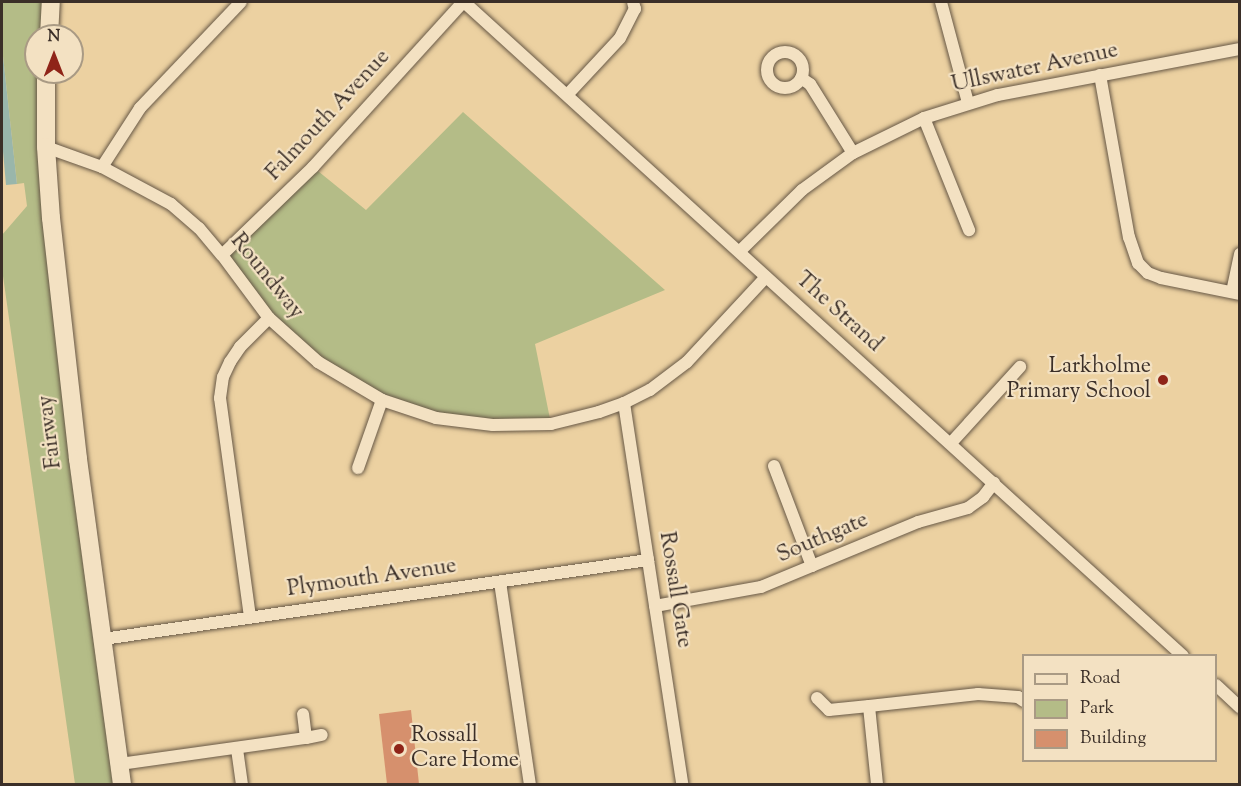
<!DOCTYPE html>
<html>
<head>
<meta charset="utf-8">
<style>
  body { margin:0 }
  #map { position:relative; width:1241px; height:786px; overflow:hidden; background:#ecd1a1; font-family:"Sorts Mill Goudy",serif }
  div>[style] { position:absolute }
  .green>* { inset:0; background:#b4bc87 }
  .water>* { inset:0; background:#99b6ab }
  .building>* { inset:0; background:#d6906d }
  .roads { filter:drop-shadow(0 0 2px #675846) drop-shadow(0 0 2px #675846) }
  .street>* { height:12px; margin:-6px; padding:0 6px; transform-origin:6px; border-radius:6px; background:#f3e1c2 }
  .street>.ring { margin:-6px; padding:0; box-sizing:content-box; background:none; border:12px solid #f3e1c2; border-radius:50% }
  .secondary>* { height:18px; margin:-9px; padding:0 9px; transform-origin:9px; border-radius:9px; background:#f3e1c2 }
  .dots>* { width:16px; height:16px; translate:-50% -50%; box-sizing:border-box; border:3px solid #f3e1c2; border-radius:50% }
  span { translate:-50% -50%; white-space:nowrap; text-align:center; line-height:1.15; -webkit-text-stroke:4.5px #f3e1c2; paint-order:stroke }
  .street-label { font-size:22px; color:#3b2f28 }
  .poi-label { font-size:22px; color:#3b2f28 }
  .right { translate:-100% -50%; text-align:right }
  .left { translate:0 -50%; text-align:left }
  .frame { position:absolute; inset:0; border:3px solid #3b2f28; pointer-events:none }
  .legend { position:absolute; left:1022px; top:654px; width:195px; height:108px; box-sizing:border-box; background:#f3e1c2; border:2px solid #a99a84; margin:0; padding:8px 10px; list-style:none; font-size:18px; color:#3b2f28 }
  .legend li { display:flex; align-items:center; gap:12px; height:30px }
  .legend b { width:30px; border:2px solid #a99a84 }
  .north { position:absolute; left:24px; top:24px; width:60px; height:60px; box-sizing:border-box; background:#f3e1c2; border:2px solid #a99a84; border-radius:50%; rotate:0deg; font-size:16px; font-weight:700; line-height:24px; text-align:center; color:#3b2f28 }
  .north::after { content:''; display:block; margin:auto; width:21px; height:27px; background:#8f2418; clip-path:polygon(50% 0,100% 100%,50% 72%,0 100%) }
</style>
</head>
<body>
<div id="map">
  <div class="green">
    <i style="clip-path:polygon(2px 2px,51px 2px,49px 36px,36px 36px,36px 72px,46px 72px,44px 98px,122px 784px,75px 784px,2px 269px,2px 235px,27px 206px,24px 183px,17px 184px,2px 47px)"></i>
    <i style="clip-path:polygon(463px 112px,665px 290px,535px 344px,551px 424px,520px 426px,409px 410px,291px 341px,222px 255px,313px 167px,366px 210px)"></i>
  </div>
  <div class="water">
    <i style="clip-path:polygon(2px 47px,17px 184px,6px 185px,2px 140px)"></i>
  </div>
  <div class="building">
    <i style="clip-path:polygon(411px 710px,419px 784px,387px 784px,379px 714px)"></i>
  </div>
  <div class="roads">
    <div class="street">
      <i style="left:464px;top:2px;width:972px;rotate:42.29deg"></i>
      <i style="left:941px;top:2px;width:105px;rotate:75deg"></i>
      <i class="ring" style="left:767px;top:52px;width:24px;height:24px"></i>
      <i style="left:1100px;top:75px;width:165px;rotate:79.9deg"></i>
      <i style="left:1129px;top:237px;width:28px;rotate:71deg"></i>
      <i style="left:1138px;top:263px;width:14px;rotate:45deg"></i>
      <i style="left:1148px;top:273px;width:14px;rotate:21deg"></i>
      <i style="left:1161px;top:278px;width:81px;rotate:11.4deg"></i>
      <i style="left:801px;top:78px;width:11px;rotate:34deg"></i>
      <i style="left:810px;top:84px;width:81px;rotate:58.1deg"></i>
      <i style="left:568px;top:94px;width:76px;rotate:-47.1deg"></i>
      <i style="left:620px;top:38px;width:33px;rotate:-63deg"></i>
      <i style="left:635px;top:9px;width:7px;rotate:-106deg"></i>
      <i style="left:924px;top:118px;width:121px;rotate:68.1deg"></i>
      <i style="left:46px;top:147px;width:59px;rotate:19.7deg"></i>
      <i style="left:102px;top:167px;width:78px;rotate:28.2deg"></i>
      <i style="left:171px;top:204px;width:37px;rotate:41deg"></i>
      <i style="left:199px;top:228px;width:35px;rotate:50deg"></i>
      <i style="left:222px;top:255px;width:79px;rotate:53.3deg"></i>
      <i style="left:269px;top:318px;width:66px;rotate:41.9deg"></i>
      <i style="left:318px;top:362px;width:74px;rotate:30.7deg"></i>
      <i style="left:382px;top:400px;width:57px;rotate:18.4deg"></i>
      <i style="left:436px;top:418px;width:57px;rotate:7deg"></i>
      <i style="left:493px;top:425px;width:58px;rotate:-1deg"></i>
      <i style="left:551px;top:424px;width:49px;rotate:-14deg"></i>
      <i style="left:599px;top:412px;width:27px;rotate:-20deg"></i>
      <i style="left:624px;top:403px;width:29px;rotate:-27deg"></i>
      <i style="left:650px;top:390px;width:46px;rotate:-37.1deg"></i>
      <i style="left:687px;top:362px;width:116px;rotate:-47.1deg"></i>
      <i style="left:102px;top:167px;width:70px;rotate:-57.2deg"></i>
      <i style="left:140px;top:108px;width:146px;rotate:-46.4deg"></i>
      <i style="left:740px;top:251px;width:87px;rotate:-44.5deg"></i>
      <i style="left:802px;top:190px;width:63px;rotate:-36deg"></i>
      <i style="left:853px;top:153px;width:79px;rotate:-26.2deg"></i>
      <i style="left:924px;top:118px;width:77px;rotate:-17.3deg"></i>
      <i style="left:998px;top:95px;width:246px;rotate:-10.8deg"></i>
      <i style="left:222px;top:255px;width:127px;rotate:-44deg"></i>
      <i style="left:313px;top:167px;width:223px;rotate:-47.7deg"></i>
      <i style="left:1232px;top:292px;width:39px;rotate:-78deg"></i>
      <i style="left:624px;top:403px;width:385px;rotate:81.3deg"></i>
      <i style="left:951px;top:443px;width:103px;rotate:-47.8deg"></i>
      <i style="left:774px;top:466px;width:107px;rotate:69.2deg"></i>
      <i style="left:358px;top:468px;width:72px;rotate:-70.6deg"></i>
      <i style="left:500px;top:582px;width:204px;rotate:81.6deg"></i>
      <i style="left:655px;top:606px;width:108px;rotate:-10.2deg"></i>
      <i style="left:761px;top:587px;width:170px;rotate:-22.5deg"></i>
      <i style="left:918px;top:522px;width:52px;rotate:-15.6deg"></i>
      <i style="left:968px;top:508px;width:19px;rotate:-36deg"></i>
      <i style="left:983px;top:497px;width:18px;rotate:-52deg"></i>
      <i style="left:250px;top:617px;width:221px;rotate:-97.8deg"></i>
      <i style="left:220px;top:398px;width:21px;rotate:-82deg"></i>
      <i style="left:223px;top:377px;width:17px;rotate:-65deg"></i>
      <i style="left:230px;top:362px;width:18px;rotate:-56deg"></i>
      <i style="left:240px;top:347px;width:41px;rotate:-45deg"></i>
      <i style="left:103px;top:639px;width:551px;rotate:-8.25deg"></i>
      <i style="left:1216px;top:685px;width:33px;rotate:43deg"></i>
      <i style="left:817px;top:698px;width:17px;rotate:45deg"></i>
      <i style="left:829px;top:710px;width:40px;rotate:-5.7deg"></i>
      <i style="left:306px;top:738px;width:16px;rotate:-11deg"></i>
      <i style="left:237px;top:749px;width:35px;rotate:82deg"></i>
      <i style="left:120px;top:764px;width:188px;rotate:-8deg"></i>
      <i style="left:306px;top:738px;width:24px;rotate:-97deg"></i>
      <i style="left:877px;top:784px;width:78px;rotate:-95.9deg"></i>
      <i style="left:869px;top:706px;width:110px;rotate:-6.3deg"></i>
      <i style="left:978px;top:694px;width:40px;rotate:4.3deg"></i>
      <i style="left:1018px;top:697px;width:7px;rotate:34deg"></i>
    </div>
    <div class="secondary">
      <i style="left:49px;top:36px;width:34px;rotate:-87deg"></i>
      <i style="left:46px;top:72px;width:75px;rotate:90deg"></i>
      <i style="left:46px;top:147px;width:71px;rotate:86deg"></i>
      <i style="left:51px;top:218px;width:243px;rotate:83.6deg"></i>
      <i style="left:78px;top:459px;width:328px;rotate:82.3deg"></i>
    </div>
  </div>
  <div class="dots">
    <i style="left:1163px;top:380px;background:#8f2418"></i>
    <i style="left:399px;top:749px;background:#8f2418"></i>
  </div>
  <div class="street-label">
    <span style="left:1035px;top:69px;rotate:-12deg">Ullswater Avenue</span>
    <span style="left:329px;top:116px;rotate:-47deg">Falmouth Avenue</span>
    <span style="left:266px;top:277px;rotate:51deg">Roundway</span>
    <span style="left:838px;top:313px;rotate:42deg">The Strand</span>
    <span style="left:51px;top:432px;rotate:-97deg">Fairway</span>
    <span style="left:823px;top:539px;rotate:-23deg">Southgate</span>
    <span style="left:372px;top:579px;rotate:-8deg">Plymouth Avenue</span>
    <span style="left:674px;top:590px;rotate:81deg">Rossall Gate</span>
  </div>
  <div class="poi-label">
    <span class="right" style="left:1151px;top:380px">Larkholme<br>Primary School</span>
    <span class="left" style="left:411px;top:749px">Rossall<br>Care Home</span>
  </div>
  <div class="frame"></div>
  <ul class="legend">
  <li><b style="height:8px;background:#f3e1c2"></b>Road</li>
  <li><b style="height:16px;background:#b4bc87"></b>Park</li>
  <li><b style="height:16px;background:#d6906d"></b>Building</li>
  </ul>
  <div class="north">N</div>
</div>
</body>
</html>
